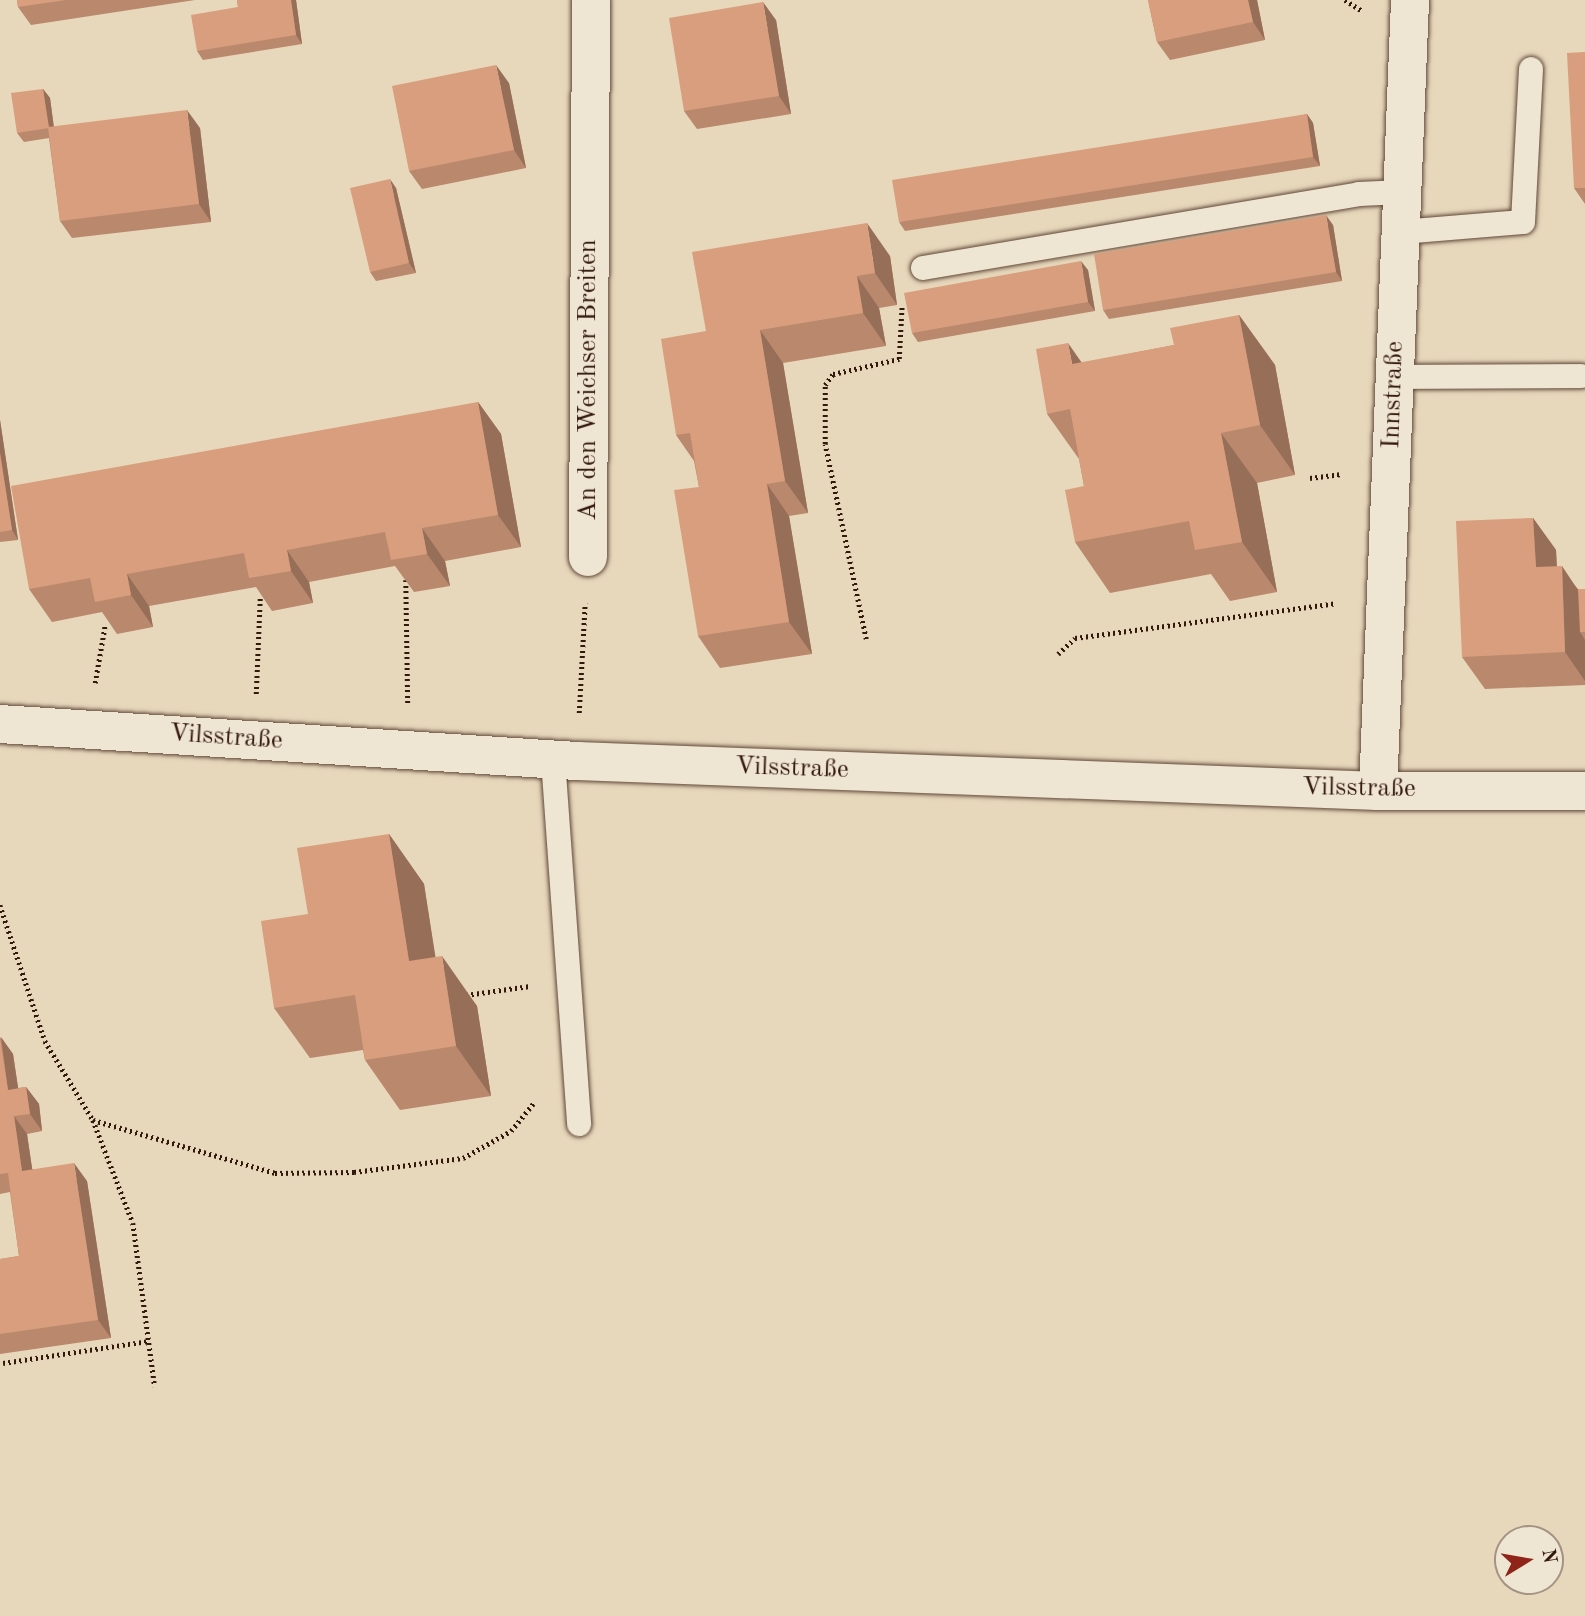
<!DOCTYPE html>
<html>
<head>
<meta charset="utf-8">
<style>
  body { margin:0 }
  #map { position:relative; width:1585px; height:1616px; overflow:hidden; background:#e7d7bb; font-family:"Old Standard TT",serif }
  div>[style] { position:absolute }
  .path>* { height:4.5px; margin-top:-2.25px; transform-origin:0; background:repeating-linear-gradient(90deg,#33180d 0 2px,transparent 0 5.5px) }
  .roads { filter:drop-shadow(0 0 2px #604838) drop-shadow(0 0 2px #604838) }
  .lane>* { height:24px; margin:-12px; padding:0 12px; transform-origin:12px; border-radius:12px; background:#efe5d3 }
  .street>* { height:38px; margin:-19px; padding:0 19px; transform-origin:19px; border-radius:19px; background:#efe5d3 }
  .wall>* { inset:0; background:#ba886c }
  .shaded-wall>* { inset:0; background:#976f58 }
  .building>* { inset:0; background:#d89e7d }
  span { translate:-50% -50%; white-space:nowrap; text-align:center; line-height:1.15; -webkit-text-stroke:7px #efe5d3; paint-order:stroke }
  .street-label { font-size:26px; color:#33180d }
  .north { position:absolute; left:1494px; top:1525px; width:70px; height:70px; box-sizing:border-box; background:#efe5d3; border:2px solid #a49384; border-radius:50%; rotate:79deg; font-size:19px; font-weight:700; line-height:28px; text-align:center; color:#33180d }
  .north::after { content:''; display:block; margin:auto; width:24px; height:32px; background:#8f2418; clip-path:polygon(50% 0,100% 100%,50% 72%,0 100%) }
</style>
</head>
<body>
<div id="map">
  <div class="path">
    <i style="left:1345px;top:0;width:19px;rotate:32deg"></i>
    <i style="left:1310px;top:478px;width:32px;rotate:-7deg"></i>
    <i style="left:406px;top:580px;width:124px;rotate:89.1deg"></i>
    <i style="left:866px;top:639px;width:199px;rotate:-101.9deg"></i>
    <i style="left:825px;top:444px;width:59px;rotate:-90deg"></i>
    <i style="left:825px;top:385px;width:14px;rotate:-54deg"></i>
    <i style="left:833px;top:374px;width:68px;rotate:-12.8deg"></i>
    <i style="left:899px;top:359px;width:55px;rotate:-86.9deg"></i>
    <i style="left:1058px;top:654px;width:23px;rotate:-43deg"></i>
    <i style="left:1075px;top:638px;width:263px;rotate:-7.6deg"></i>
    <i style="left:95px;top:683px;width:59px;rotate:-80.2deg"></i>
    <i style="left:256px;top:694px;width:97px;rotate:-87.6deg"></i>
    <i style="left:579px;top:713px;width:110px;rotate:-86.9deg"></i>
    <i style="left:0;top:905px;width:143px;rotate:71.7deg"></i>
    <i style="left:45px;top:1041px;width:92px;rotate:58.7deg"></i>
    <i style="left:93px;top:1120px;width:110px;rotate:68.8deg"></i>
    <i style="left:133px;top:1223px;width:165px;rotate:82.4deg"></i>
    <i style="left:466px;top:995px;width:65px;rotate:-8deg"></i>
    <i style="left:93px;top:1120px;width:190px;rotate:16.2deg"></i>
    <i style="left:275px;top:1173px;width:79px;rotate:-0.7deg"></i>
    <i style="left:354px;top:1172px;width:110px;rotate:-7.3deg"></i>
    <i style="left:463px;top:1158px;width:55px;rotate:-29.4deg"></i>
    <i style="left:511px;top:1131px;width:38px;rotate:-51deg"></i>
    <i style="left:3px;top:1363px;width:148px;rotate:-8.6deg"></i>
  </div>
  <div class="roads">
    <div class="lane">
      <i style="left:1401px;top:232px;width:122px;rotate:-4.7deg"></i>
      <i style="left:1523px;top:222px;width:153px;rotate:-87deg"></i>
      <i style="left:923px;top:268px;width:442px;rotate:-9.6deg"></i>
      <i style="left:1359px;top:194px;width:44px;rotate:-2.6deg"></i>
      <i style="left:1395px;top:377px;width:186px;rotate:-0.3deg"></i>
      <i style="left:553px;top:759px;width:366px;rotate:85.9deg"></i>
    </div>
    <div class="street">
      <i style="left:588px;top:557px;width:557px;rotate:-89.69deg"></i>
      <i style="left:0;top:724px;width:578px;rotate:3.67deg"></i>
      <i style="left:577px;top:761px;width:802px;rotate:2.14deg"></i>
      <i style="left:1378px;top:791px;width:207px"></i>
      <i style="left:1378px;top:791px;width:792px;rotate:-87.68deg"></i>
    </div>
  </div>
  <div class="wall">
    <i style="clip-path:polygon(17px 0,195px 0,31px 25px,18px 7px)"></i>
    <i style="clip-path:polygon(237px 0,296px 0,302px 44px,203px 60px,197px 51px,238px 7px)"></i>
    <i style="clip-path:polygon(1148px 0,1257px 0,1265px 40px,1170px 60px,1157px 42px)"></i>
    <i style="clip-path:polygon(776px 20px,791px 114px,697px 129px,684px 111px)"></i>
    <i style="clip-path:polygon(1585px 52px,1585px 204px,1574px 188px)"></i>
    <i style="clip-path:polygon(509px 83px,526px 168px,422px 189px,409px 171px)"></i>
    <i style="clip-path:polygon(43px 89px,50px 98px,54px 127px,200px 128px,211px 222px,72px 238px,60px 221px,49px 138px,24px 142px,17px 133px)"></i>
    <i style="clip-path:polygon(1307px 114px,1313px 123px,1320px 166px,905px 231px,899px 222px)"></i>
    <i style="clip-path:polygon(396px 188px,416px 273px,376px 281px,370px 272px)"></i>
    <i style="clip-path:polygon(1333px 225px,1342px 281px,1109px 319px,1103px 310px)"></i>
    <i style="clip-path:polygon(890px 256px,897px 305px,879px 308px,886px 346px,783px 363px,808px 513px,789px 516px,812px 654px,720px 668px,698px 636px,699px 487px,694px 461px,676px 435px,706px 331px)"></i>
    <i style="clip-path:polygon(1088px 270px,1095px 311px,918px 342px,912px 333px)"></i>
    <i style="clip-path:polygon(1239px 315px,1275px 365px,1295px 475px,1257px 483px,1277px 592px,1230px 601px,1211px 574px,1110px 593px,1075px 542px,1084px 486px,1079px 459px,1047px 414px,1082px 363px,1174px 345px)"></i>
    <i style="clip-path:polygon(478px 402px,501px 434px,521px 547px,445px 561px,450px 586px,414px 592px,395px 566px,309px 582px,313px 603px,272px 611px,256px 587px,149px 606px,153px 627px,117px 634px,102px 612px,52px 622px,29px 589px)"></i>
    <i style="clip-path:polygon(0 420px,18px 540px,0 542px)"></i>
    <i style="clip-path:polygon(1533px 518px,1556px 550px,1557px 566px,1578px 589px,1585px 589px,1585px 685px,1485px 689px,1462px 657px)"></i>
    <i style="clip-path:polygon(389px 834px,424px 884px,435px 957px,477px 1006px,491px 1096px,400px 1110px,365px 1060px,363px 1050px,310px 1058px,274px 1008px,308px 914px)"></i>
    <i style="clip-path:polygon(0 1037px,13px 1054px,18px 1088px,26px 1087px,39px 1104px,42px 1131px,27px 1134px,32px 1169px,87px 1181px,111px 1338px,0 1354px,0 1259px,19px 1256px,10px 1192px,0 1194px)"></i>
  </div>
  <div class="shaded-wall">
    <i style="clip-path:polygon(291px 0,296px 0,302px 44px,296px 35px)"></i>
    <i style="clip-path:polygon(1248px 0,1257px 0,1265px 40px,1253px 22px)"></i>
    <i style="clip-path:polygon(763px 2px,776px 20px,791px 114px,779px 96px)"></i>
    <i style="clip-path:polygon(496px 65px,509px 83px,526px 168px,514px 150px)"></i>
    <i style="clip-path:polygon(43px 89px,50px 98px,55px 137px,49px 128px)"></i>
    <i style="clip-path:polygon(187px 110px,200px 128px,211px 222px,199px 204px)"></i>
    <i style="clip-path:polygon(1307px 114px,1313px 123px,1320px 166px,1313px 157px)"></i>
    <i style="clip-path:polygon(390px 179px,396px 188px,416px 273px,409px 263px)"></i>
    <i style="clip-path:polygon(1326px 215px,1333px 225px,1342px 281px,1336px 272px)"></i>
    <i style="clip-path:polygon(867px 223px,890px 256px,897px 305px,875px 273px)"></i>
    <i style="clip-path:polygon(1081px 261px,1088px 270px,1095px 311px,1088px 302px)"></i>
    <i style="clip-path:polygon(857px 276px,879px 308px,886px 346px,863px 313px)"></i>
    <i style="clip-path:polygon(1239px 315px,1275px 365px,1295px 475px,1260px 425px)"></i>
    <i style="clip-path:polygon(760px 330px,783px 363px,808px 513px,785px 481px)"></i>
    <i style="clip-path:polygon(1068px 343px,1103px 393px,1072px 364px)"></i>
    <i style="clip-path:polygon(478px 402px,501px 434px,521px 547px,498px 515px)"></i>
    <i style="clip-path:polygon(0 420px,18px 540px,12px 530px,0 453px)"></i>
    <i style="clip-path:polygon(1221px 433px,1257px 483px,1277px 592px,1242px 542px)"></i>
    <i style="clip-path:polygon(767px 484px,789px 516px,812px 654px,789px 622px)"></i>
    <i style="clip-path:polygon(1533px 518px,1556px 550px,1558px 599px,1536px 567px)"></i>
    <i style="clip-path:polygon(422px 528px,445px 561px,450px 586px,427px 554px)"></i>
    <i style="clip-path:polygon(287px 550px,309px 582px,313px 603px,291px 571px)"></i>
    <i style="clip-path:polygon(1562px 566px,1584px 599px,1580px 632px,1585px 640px,1585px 681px,1565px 652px)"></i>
    <i style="clip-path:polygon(127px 574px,149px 606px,153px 627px,131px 595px)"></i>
    <i style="clip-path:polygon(389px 834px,424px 884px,444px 1011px,409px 961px)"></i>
    <i style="clip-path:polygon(442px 956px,477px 1006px,491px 1096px,456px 1046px)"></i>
    <i style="clip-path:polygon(1px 1037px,13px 1054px,21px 1107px,8px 1090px)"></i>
    <i style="clip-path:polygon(26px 1087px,39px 1104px,42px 1131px,30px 1114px)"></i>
    <i style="clip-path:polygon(14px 1116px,27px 1134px,35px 1188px,22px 1171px)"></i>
    <i style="clip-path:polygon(74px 1163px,87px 1181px,111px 1338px,98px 1320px)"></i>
  </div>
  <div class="building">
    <i style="clip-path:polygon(17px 0,66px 0,18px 7px)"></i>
    <i style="clip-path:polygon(237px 0,291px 0,296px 35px,197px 51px,191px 15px,238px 7px)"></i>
    <i style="clip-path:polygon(1148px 0,1248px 0,1253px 22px,1157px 42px)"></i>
    <i style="clip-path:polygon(763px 2px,779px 96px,684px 111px,669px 18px)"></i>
    <i style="clip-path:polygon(1585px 52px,1585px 188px,1574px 188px,1567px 53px)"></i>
    <i style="clip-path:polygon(496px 65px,514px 150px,409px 171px,392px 86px)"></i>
    <i style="clip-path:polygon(43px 89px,49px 128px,17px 133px,11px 93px)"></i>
    <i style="clip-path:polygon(187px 110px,199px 204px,60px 221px,48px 127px)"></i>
    <i style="clip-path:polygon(1307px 114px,1313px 157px,899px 222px,892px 180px)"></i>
    <i style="clip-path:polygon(390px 179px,409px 263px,370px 272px,350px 188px)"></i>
    <i style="clip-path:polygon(1326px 215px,1336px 272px,1103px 310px,1094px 254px)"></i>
    <i style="clip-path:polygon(867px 223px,875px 273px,857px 276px,863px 313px,760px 330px,785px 481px,767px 484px,789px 622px,698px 636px,674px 490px,699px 487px,690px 433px,676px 435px,661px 339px,706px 331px,692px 252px)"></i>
    <i style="clip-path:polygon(1081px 261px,1088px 302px,912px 333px,904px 293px)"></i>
    <i style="clip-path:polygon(1239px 315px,1260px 425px,1221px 433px,1242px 542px,1195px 550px,1189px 521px,1075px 542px,1065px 490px,1084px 486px,1070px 409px,1047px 414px,1036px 349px,1068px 343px,1072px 364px,1174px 345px,1170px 328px)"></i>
    <i style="clip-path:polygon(478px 402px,498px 515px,422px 528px,427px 554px,391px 560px,385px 532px,287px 550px,291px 571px,249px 578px,244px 553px,127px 574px,131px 595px,95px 602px,90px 578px,29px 589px,11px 486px)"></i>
    <i style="clip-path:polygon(0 453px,12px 530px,0 532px)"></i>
    <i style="clip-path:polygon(1533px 518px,1536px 567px,1562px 566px,1565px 652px,1462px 657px,1456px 521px)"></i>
    <i style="clip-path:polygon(1578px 589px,1585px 589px,1585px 632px,1580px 632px)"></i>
    <i style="clip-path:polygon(389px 834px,409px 961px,442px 956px,456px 1046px,365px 1060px,355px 995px,274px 1008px,261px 921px,308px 914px,297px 848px)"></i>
    <i style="clip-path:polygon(0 1037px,8px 1090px,26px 1087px,30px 1114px,14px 1116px,22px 1171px,74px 1163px,98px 1320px,0 1334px,0 1259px,19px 1256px,8px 1173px,0 1174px)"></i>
  </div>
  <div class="street-label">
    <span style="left:589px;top:380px;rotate:-90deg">An den Weichser Breiten</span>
    <span style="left:1394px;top:395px;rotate:-88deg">Innstraße</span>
    <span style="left:226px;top:738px;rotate:4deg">Vilsstraße</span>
    <span style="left:792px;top:769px;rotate:2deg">Vilsstraße</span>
    <span style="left:1359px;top:789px;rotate:1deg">Vilsstraße</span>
  </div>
  <div class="north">N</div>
</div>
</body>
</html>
